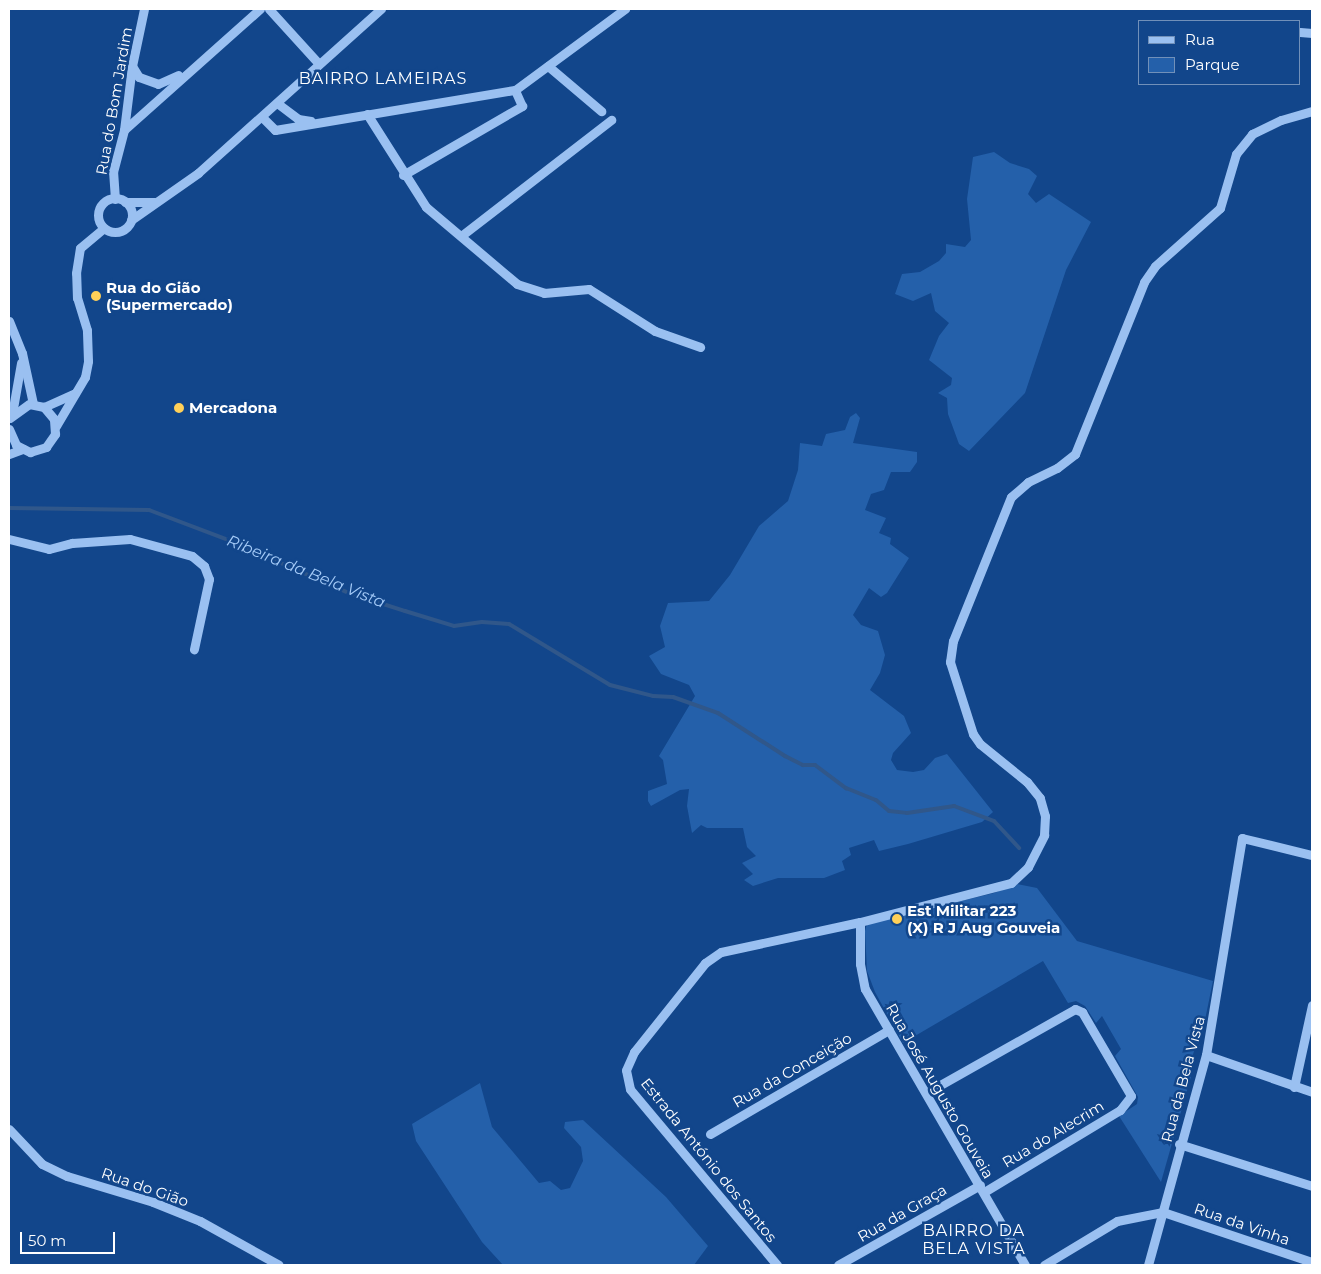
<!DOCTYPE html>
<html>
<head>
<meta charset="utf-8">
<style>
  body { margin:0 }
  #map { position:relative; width:1321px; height:1274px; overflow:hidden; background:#12468b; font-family:Montserrat,sans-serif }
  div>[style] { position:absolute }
  .green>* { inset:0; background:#2460aa }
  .stream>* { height:4px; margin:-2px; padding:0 2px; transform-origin:2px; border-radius:2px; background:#30578a }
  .minor>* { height:9px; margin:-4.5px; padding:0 4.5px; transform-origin:4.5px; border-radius:4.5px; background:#9ac0f1 }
  .minor>.ring { margin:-4.5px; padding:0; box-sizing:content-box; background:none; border:9px solid #9ac0f1; border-radius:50% }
  .dots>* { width:14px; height:14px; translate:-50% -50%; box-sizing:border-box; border:2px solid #12468b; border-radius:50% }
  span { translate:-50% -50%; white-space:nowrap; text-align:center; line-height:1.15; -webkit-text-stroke:5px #12468b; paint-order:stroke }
  .street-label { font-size:15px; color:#fff }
  .poi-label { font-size:15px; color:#fff; font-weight:700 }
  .left { translate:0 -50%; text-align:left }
  .neighbourhood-label { font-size:16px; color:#fff; letter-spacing:1px }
  .water-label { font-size:16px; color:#a5cbf8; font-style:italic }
  .frame { position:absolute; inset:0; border:10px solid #fff; pointer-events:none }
  .legend { position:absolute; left:1138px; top:20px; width:162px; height:65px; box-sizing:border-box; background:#12468b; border:1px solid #7190b9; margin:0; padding:6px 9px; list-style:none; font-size:15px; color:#fff }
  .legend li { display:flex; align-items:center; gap:10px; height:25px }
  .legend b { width:25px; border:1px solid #7190b9 }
  .scale { position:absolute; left:20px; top:1232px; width:95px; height:22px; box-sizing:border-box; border:2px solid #fff; border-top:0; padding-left:6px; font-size:15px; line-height:18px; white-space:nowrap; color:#fff; -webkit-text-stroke:4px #12468b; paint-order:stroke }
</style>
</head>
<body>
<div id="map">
  <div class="green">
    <i style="clip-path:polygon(994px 152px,1010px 163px,1029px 169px,1037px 176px,1028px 194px,1036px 203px,1049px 194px,1091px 222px,1066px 270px,1025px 393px,969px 451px,959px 444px,948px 414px,947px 398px,938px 393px,951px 385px,952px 378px,929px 360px,939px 336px,949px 323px,935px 311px,931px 293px,913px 301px,895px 294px,902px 274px,920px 272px,939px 261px,946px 253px,946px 244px,965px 247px,971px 240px,967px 199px,973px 157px)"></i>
    <i style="clip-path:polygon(856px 413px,860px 418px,853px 443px,917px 452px,917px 462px,910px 472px,891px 472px,884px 490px,871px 494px,865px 510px,886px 518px,879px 533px,891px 538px,890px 544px,909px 558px,887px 593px,881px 597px,869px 588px,853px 615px,861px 625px,878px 631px,885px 655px,880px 673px,870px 690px,904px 716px,911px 733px,893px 753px,891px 760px,897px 770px,913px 772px,924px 770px,935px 758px,947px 754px,993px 812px,982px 822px,908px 844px,879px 851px,874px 840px,849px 848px,851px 855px,842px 861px,845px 870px,824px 878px,778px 878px,753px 886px,744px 880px,753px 874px,742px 863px,756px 856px,747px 847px,743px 828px,707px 828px,701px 825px,692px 833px,687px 806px,689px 789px,680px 790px,651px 806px,648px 801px,648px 791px,667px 784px,663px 760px,659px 756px,695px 696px,689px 685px,661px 674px,649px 656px,665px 647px,660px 626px,668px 603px,709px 601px,730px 575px,759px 526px,788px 501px,798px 470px,800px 443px,822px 446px,826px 434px,845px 430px,850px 417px)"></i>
    <i style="clip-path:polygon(1017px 884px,1037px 888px,1077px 941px,1213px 981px,1199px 1049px,1195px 1048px,1190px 1064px,1194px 1066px,1161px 1182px,1119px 1116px,1137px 1104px,1138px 1097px,1115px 1056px,1121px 1049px,1102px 1016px,1096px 1023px,1085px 1006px,1076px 1001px,1068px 1003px,1043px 961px,903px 1043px,875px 992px,867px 971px,865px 931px,867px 924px,994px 893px)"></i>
    <i style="clip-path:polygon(480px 1083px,492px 1127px,539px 1183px,550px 1181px,561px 1190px,570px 1188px,583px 1161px,581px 1147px,564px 1128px,565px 1122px,583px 1120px,666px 1197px,708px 1246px,694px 1265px,503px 1265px,482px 1242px,416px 1141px,412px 1124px)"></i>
  </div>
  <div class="stream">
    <i style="left:9px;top:508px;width:140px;rotate:0.8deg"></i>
    <i style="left:149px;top:510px;width:88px;rotate:20.7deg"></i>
    <i style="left:231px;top:541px;width:129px;rotate:23.8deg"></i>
    <i style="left:349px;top:593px;width:59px;rotate:17.8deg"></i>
    <i style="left:405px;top:611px;width:51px;rotate:17deg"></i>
    <i style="left:454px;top:626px;width:28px;rotate:-8deg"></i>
    <i style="left:482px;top:622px;width:27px;rotate:4deg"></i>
    <i style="left:509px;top:624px;width:118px;rotate:31.1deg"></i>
    <i style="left:610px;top:685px;width:44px;rotate:14.3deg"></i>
    <i style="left:653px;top:696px;width:20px;rotate:3deg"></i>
    <i style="left:673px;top:697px;width:48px;rotate:19.6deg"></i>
    <i style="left:718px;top:713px;width:80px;rotate:32.7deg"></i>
    <i style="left:785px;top:756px;width:20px;rotate:27deg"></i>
    <i style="left:803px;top:765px;width:12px"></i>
    <i style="left:815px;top:765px;width:39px;rotate:37deg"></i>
    <i style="left:846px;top:788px;width:32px;rotate:22deg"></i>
    <i style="left:876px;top:800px;width:17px;rotate:40deg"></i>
    <i style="left:889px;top:811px;width:18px;rotate:6deg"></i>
    <i style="left:907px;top:813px;width:48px;rotate:-8.5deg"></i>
    <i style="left:954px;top:806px;width:43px;rotate:20.6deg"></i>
    <i style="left:994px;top:821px;width:37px;rotate:47deg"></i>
  </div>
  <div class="minor">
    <i style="left:269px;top:9px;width:74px;rotate:47.7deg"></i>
    <i style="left:1300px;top:32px;width:12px;rotate:5deg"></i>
    <i style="left:132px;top:66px;width:13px;rotate:58deg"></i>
    <i style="left:139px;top:77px;width:20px;rotate:20deg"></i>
    <i style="left:158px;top:84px;width:22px;rotate:-24deg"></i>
    <i style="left:548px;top:66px;width:70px;rotate:40.3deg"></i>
    <i style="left:277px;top:103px;width:26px;rotate:37deg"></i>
    <i style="left:298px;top:119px;width:13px;rotate:9deg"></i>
    <i style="left:367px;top:114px;width:110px;rotate:57.6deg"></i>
    <i style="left:426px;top:207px;width:119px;rotate:40.2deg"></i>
    <i style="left:517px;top:284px;width:28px;rotate:18deg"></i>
    <i style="left:544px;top:293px;width:45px;rotate:-5.1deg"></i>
    <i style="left:589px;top:289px;width:78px;rotate:32.5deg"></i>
    <i style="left:655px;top:331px;width:48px;rotate:19.6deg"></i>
    <i style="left:263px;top:118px;width:17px;rotate:45deg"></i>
    <i style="left:275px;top:130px;width:243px;rotate:-9.5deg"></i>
    <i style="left:515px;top:90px;width:137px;rotate:-36.4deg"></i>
    <i style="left:124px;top:130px;width:182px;rotate:-41.7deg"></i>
    <i style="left:403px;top:175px;width:138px;rotate:-30.1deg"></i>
    <i style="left:522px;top:106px;width:17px;rotate:-114deg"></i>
    <i class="ring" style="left:98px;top:198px;width:25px;height:25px"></i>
    <i style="left:115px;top:199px;width:27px;rotate:-94deg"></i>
    <i style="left:113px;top:172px;width:43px;rotate:-75.3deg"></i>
    <i style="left:124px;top:130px;width:64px;rotate:-82.9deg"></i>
    <i style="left:132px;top:66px;width:58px;rotate:-78.1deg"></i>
    <i style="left:125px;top:202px;width:29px"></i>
    <i style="left:131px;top:220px;width:82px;rotate:-35deg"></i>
    <i style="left:198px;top:173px;width:246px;rotate:-41.9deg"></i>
    <i style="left:461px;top:236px;width:190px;rotate:-37.7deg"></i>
    <i style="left:9px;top:321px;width:35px;rotate:68deg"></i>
    <i style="left:22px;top:353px;width:52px;rotate:77.8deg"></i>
    <i style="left:44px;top:407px;width:34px;rotate:-24deg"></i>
    <i style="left:12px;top:414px;width:52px;rotate:-80deg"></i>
    <i style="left:56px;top:426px;width:57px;rotate:-59.4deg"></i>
    <i style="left:85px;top:377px;width:16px;rotate:-79deg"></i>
    <i style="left:88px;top:361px;width:31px;rotate:-92deg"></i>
    <i style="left:87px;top:330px;width:34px;rotate:-107deg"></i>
    <i style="left:77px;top:298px;width:25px;rotate:-92deg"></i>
    <i style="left:76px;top:273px;width:25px;rotate:-81deg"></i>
    <i style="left:80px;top:248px;width:31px;rotate:-40deg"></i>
    <i style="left:9px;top:429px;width:17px;rotate:66deg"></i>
    <i style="left:16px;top:445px;width:16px;rotate:27deg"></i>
    <i style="left:30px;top:452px;width:17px;rotate:-17deg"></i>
    <i style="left:46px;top:447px;width:16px;rotate:-55deg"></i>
    <i style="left:55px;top:434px;width:15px;rotate:-94deg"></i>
    <i style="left:54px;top:419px;width:16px;rotate:-130deg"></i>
    <i style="left:44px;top:407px;width:15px;rotate:-169deg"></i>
    <i style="left:29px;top:404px;width:24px;rotate:144deg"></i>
    <i style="left:9px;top:454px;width:15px;rotate:-20deg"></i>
    <i style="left:9px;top:539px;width:41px;rotate:14deg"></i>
    <i style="left:49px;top:549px;width:24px;rotate:-15deg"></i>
    <i style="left:72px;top:543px;width:58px;rotate:-3.9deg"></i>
    <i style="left:130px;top:539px;width:64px;rotate:15.3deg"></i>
    <i style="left:192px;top:556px;width:16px;rotate:40deg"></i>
    <i style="left:204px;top:566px;width:14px;rotate:69deg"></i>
    <i style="left:209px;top:579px;width:72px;rotate:102.1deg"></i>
    <i style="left:860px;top:922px;width:42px;rotate:90deg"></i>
    <i style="left:860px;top:964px;width:25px;rotate:79deg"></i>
    <i style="left:865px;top:989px;width:319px;rotate:59.9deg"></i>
    <i style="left:1206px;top:1055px;width:112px;rotate:19.2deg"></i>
    <i style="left:1294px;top:1087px;width:84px;rotate:-77.6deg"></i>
    <i style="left:926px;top:1093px;width:171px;rotate:-29.4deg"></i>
    <i style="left:1075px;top:1009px;width:8px;rotate:23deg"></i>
    <i style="left:1082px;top:1012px;width:97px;rotate:59.7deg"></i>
    <i style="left:1131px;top:1096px;width:18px;rotate:128deg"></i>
    <i style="left:1120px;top:1110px;width:159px;rotate:148.9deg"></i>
    <i style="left:9px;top:1129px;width:48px;rotate:46.7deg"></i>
    <i style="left:42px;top:1164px;width:28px;rotate:26deg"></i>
    <i style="left:67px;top:1176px;width:90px;rotate:16.8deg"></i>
    <i style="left:153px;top:1202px;width:51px;rotate:22deg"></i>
    <i style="left:200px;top:1221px;width:90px;rotate:29.1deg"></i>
    <i style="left:710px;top:1134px;width:207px;rotate:-30.2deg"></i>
    <i style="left:1179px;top:1144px;width:139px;rotate:17.5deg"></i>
    <i style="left:777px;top:1265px;width:229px;rotate:-129.9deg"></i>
    <i style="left:630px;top:1089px;width:19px;rotate:-102deg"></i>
    <i style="left:626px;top:1070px;width:20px;rotate:-66deg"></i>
    <i style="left:634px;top:1052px;width:114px;rotate:-51.4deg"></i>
    <i style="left:705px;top:963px;width:19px;rotate:-35deg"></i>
    <i style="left:721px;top:952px;width:142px;rotate:-12.2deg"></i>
    <i style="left:860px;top:922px;width:156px;rotate:-14.5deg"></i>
    <i style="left:1011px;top:883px;width:23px;rotate:-43deg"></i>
    <i style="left:1028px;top:867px;width:36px;rotate:-63deg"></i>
    <i style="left:1044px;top:835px;width:19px;rotate:-87deg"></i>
    <i style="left:1045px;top:816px;width:19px;rotate:-106deg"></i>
    <i style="left:1040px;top:798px;width:21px;rotate:-129deg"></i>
    <i style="left:1027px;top:782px;width:60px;rotate:-141deg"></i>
    <i style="left:980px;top:744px;width:12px;rotate:-125deg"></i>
    <i style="left:973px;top:734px;width:76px;rotate:-107.7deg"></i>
    <i style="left:950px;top:662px;width:21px;rotate:-82deg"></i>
    <i style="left:953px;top:641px;width:155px;rotate:-68.1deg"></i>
    <i style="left:1011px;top:497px;width:23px;rotate:-41deg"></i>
    <i style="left:1028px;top:482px;width:32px;rotate:-26deg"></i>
    <i style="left:1057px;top:468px;width:23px;rotate:-38deg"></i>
    <i style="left:1075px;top:454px;width:185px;rotate:-68.1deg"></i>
    <i style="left:1144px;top:282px;width:19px;rotate:-55deg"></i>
    <i style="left:1155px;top:266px;width:87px;rotate:-41.7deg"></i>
    <i style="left:1220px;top:208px;width:56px;rotate:-73.5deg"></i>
    <i style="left:1236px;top:154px;width:26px;rotate:-51deg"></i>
    <i style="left:1252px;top:134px;width:32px;rotate:-26deg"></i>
    <i style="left:1281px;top:120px;width:32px;rotate:-16deg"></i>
    <i style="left:838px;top:1265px;width:163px;rotate:-29.4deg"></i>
    <i style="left:1044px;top:1265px;width:85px;rotate:-31.1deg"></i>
    <i style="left:1117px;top:1221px;width:47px;rotate:-11.1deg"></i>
    <i style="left:1163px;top:1212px;width:157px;rotate:18.6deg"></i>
    <i style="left:1148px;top:1265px;width:218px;rotate:-74.6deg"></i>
    <i style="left:1206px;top:1055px;width:220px;rotate:-80.6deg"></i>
    <i style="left:1242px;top:838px;width:72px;rotate:13.7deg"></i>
  </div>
  <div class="dots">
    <i style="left:96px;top:296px;background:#ffd059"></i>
    <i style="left:179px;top:408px;background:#ffd059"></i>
    <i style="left:897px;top:919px;background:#ffd059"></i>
  </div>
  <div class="street-label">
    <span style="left:114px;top:101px;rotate:-80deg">Rua do Bom Jardim</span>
    <span style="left:792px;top:1070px;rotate:-30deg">Rua da Conceição</span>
    <span style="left:1183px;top:1079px;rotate:-75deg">Rua da Bela Vista</span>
    <span style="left:940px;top:1091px;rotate:60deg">Rua José Augusto Gouveia</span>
    <span style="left:1053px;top:1134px;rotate:-31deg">Rua do Alecrim</span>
    <span style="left:709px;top:1160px;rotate:51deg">Estrada António dos Santos</span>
    <span style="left:145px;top:1187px;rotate:19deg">Rua do Gião</span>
    <span style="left:902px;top:1213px;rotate:-30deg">Rua da Graça</span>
    <span style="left:1242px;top:1224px;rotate:19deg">Rua da Vinha</span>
  </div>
  <div class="poi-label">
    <span class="left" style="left:106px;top:296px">Rua do Gião<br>(Supermercado)</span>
    <span class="left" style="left:189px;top:408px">Mercadona</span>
    <span class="left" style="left:907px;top:919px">Est Militar 223<br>(X) R J Aug Gouveia</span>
  </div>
  <div class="neighbourhood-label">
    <span style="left:383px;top:79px">BAIRRO LAMEIRAS</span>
    <span style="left:974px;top:1240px">BAIRRO DA<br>BELA VISTA</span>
  </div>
  <div class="water-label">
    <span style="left:306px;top:572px;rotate:22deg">Ribeira da Bela Vista</span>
  </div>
  <div class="frame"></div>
  <ul class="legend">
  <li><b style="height:6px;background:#9ac0f1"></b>Rua</li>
  <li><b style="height:14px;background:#2460aa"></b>Parque</li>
  </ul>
  <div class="scale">50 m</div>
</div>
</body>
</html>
